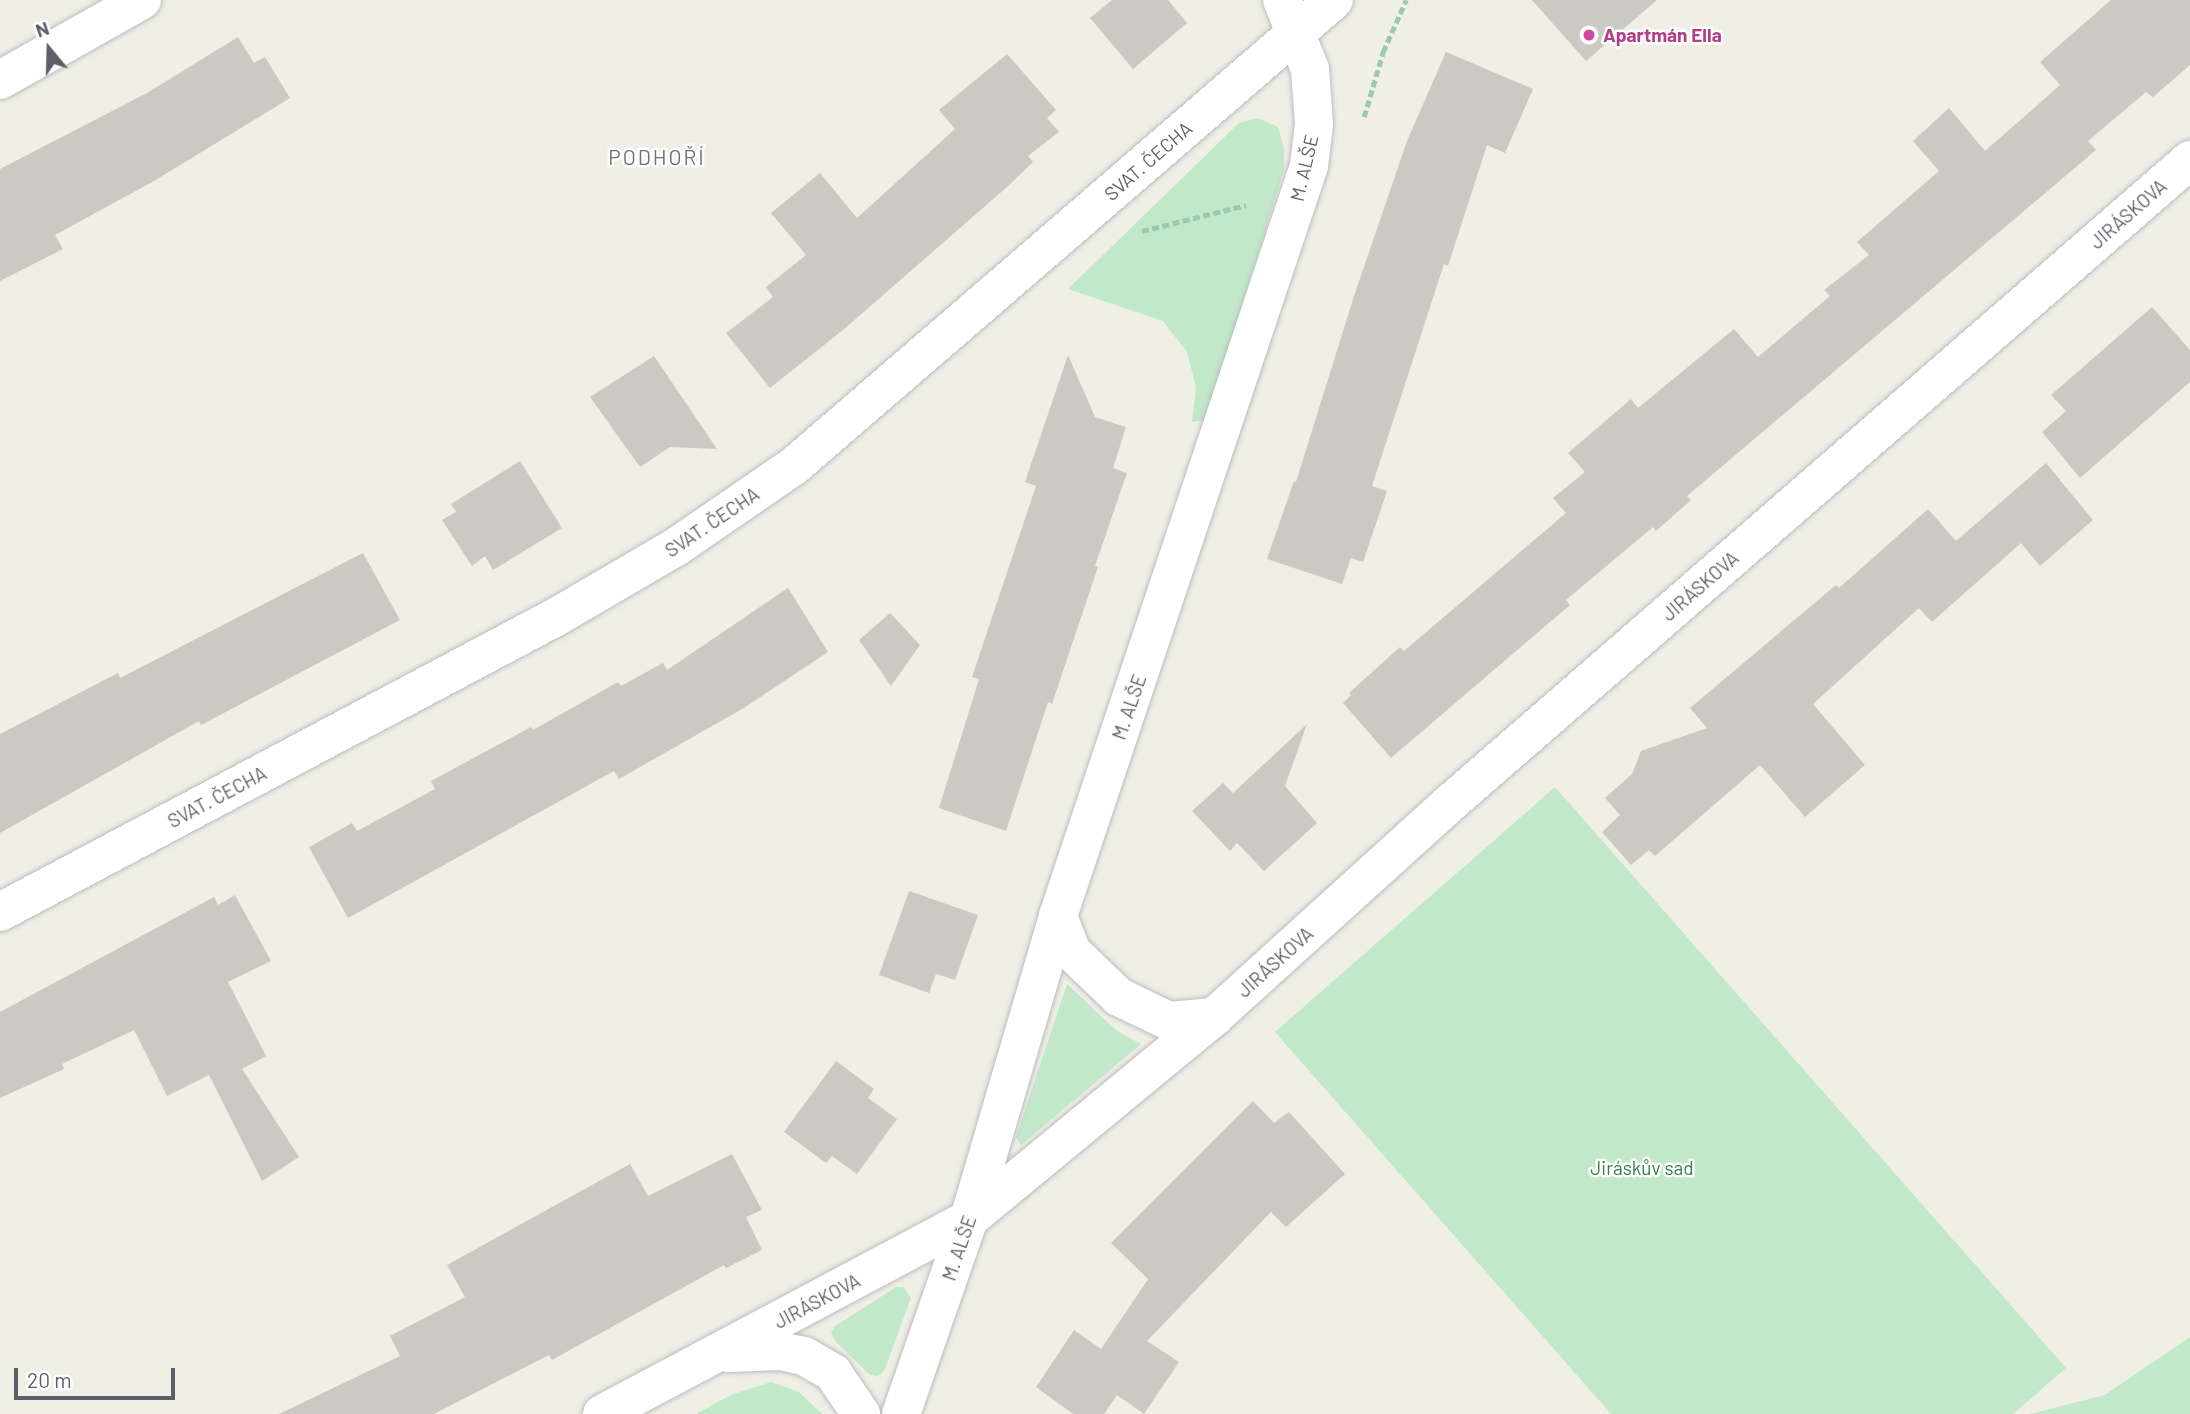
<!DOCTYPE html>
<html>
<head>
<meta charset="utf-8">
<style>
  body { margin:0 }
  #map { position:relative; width:2190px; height:1414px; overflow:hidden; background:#f0efe5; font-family:Barlow,sans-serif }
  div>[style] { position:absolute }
  .green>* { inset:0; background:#c1e8c8 }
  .building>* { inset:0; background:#cac9c2 }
  .path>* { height:4.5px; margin-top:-2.25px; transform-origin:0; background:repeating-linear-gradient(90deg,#9ac9af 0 7px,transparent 0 10.5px) }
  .roads { filter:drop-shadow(0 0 2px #babcc1) drop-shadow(0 0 2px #babcc1) }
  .street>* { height:38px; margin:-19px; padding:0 19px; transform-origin:19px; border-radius:19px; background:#fff }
  .dots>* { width:19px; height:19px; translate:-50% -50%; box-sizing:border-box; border:4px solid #fff; border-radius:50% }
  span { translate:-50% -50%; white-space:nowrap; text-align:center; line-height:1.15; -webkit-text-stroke:5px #fff; paint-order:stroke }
  .hotel-label { font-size:19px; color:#b23c85; font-weight:700 }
  .left { translate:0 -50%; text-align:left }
  .street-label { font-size:19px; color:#5d5f66 }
  .park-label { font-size:19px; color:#318142 }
  .neighbourhood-label { font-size:21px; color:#6e7178; letter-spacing:2px }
  .north { position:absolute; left:14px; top:14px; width:70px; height:70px; -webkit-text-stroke:5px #fff; paint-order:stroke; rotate:341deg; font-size:19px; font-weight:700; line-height:28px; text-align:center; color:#5d5f66 }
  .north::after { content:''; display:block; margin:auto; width:24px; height:32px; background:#5d5f66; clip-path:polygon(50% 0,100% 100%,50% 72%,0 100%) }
  .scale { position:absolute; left:14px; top:1368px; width:161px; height:32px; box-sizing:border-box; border:4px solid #5d5f66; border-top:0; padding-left:9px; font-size:21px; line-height:24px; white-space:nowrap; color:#5d5f66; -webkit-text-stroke:5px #fff; paint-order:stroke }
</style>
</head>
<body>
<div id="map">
  <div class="green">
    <i style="clip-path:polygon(1258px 118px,1278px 127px,1284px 148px,1284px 170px,1206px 420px,1192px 422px,1196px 387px,1187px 352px,1163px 321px,1068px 289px,1239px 123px)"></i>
    <i style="clip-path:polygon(1555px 787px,2066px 1368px,2013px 1414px,1611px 1414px,1275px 1032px)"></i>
    <i style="clip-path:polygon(1067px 984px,1117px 1031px,1141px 1044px,1021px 1145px,1016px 1137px)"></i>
    <i style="clip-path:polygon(896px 1287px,904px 1287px,911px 1298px,884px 1371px,878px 1376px,870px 1375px,835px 1341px,831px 1333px,834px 1327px)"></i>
    <i style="clip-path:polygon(2190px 1337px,2190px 1414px,2030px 1414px,2105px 1395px)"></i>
    <i style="clip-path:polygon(771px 1382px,799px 1392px,822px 1414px,696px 1414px,731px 1395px)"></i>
  </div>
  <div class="building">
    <i style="clip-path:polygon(1112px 0,1168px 0,1187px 23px,1133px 69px,1090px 18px)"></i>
    <i style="clip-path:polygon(1532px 0,1657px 0,1586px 61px)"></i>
    <i style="clip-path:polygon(2111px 0,2190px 0,2190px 65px,2153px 97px,2146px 92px,2088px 141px,2096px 150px,1687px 496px,1691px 500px,1656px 531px,1653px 527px,1566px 600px,1570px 605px,1391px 758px,1343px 703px,1351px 695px,1349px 693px,1400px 647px,1404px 651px,1566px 513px,1553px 498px,1585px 472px,1568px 453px,1631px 399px,1638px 408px,1734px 329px,1758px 357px,1830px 296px,1824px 290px,1869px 255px,1857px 242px,1939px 171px,1913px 141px,1949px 108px,1985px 151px,2060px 85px,2040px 62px)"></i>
    <i style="clip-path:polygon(238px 37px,254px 63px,265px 57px,290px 98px,154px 181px,55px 235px,63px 249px,0 281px,0 169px,147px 93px)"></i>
    <i style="clip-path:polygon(1446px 52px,1533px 89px,1505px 153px,1487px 145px,1448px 266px,1444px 264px,1372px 486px,1387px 491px,1363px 562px,1351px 558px,1342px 584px,1267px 559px,1294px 481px,1296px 482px,1354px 296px,1407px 141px)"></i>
    <i style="clip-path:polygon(1007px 54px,1056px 110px,1047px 118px,1059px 132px,1028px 156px,1033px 162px,1007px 187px,843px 330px,770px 388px,726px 333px,773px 297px,766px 287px,806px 255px,771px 213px,820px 173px,857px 218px,955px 129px,939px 110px)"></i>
    <i style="clip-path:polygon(2152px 307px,2190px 350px,2190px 382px,2080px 478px,2042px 432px,2066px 411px,2051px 395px)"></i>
    <i style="clip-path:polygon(1068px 355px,1095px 417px,1126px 427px,1113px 468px,1127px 473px,1095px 566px,1098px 567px,1052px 704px,1048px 702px,1006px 831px,939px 808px,979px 679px,972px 677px,1036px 486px,1025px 482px)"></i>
    <i style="clip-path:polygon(654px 356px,717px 449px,670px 447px,640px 467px,590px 397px)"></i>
    <i style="clip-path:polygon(520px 461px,562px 528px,493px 570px,485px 556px,472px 566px,442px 520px,456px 512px,451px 504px)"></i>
    <i style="clip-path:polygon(2046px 463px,2093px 520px,2040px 566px,2021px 543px,1932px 622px,1919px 608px,1813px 704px,1865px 765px,1805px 817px,1760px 765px,1655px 856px,1649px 850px,1631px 865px,1602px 832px,1620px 815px,1605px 798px,1632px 774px,1641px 751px,1707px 728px,1690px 708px,1836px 585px,1839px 588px,1928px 509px,1956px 541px)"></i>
    <i style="clip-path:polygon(363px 553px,400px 620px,201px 725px,199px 721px,0 833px,0 734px,118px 673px,120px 678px)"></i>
    <i style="clip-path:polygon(788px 588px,828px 652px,742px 709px,619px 779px,614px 771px,348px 918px,309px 847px,352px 823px,357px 831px,435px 789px,431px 781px,531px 727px,533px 730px,618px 682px,621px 686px,663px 663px,667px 670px)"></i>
    <i style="clip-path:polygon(890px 613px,920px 645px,891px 686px,859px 640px)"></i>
    <i style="clip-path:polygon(1307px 724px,1285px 786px,1317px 823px,1264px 871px,1237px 843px,1230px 851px,1192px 811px,1223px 783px,1233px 793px)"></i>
    <i style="clip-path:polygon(909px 891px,978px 915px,955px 980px,936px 974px,929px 993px,879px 975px)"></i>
    <i style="clip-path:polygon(235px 895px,271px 961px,228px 982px,266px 1056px,242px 1069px,299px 1157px,262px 1181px,209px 1075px,167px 1096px,134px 1030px,62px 1064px,64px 1069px,0 1098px,0 1012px,214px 897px,218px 905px)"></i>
    <i style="clip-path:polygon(836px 1061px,874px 1089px,868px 1098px,897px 1119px,857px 1174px,832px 1156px,826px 1163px,784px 1132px)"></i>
    <i style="clip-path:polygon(1253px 1101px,1274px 1123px,1289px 1112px,1345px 1174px,1286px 1227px,1271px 1212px,1147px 1341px,1179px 1362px,1144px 1414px,1117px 1395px,1104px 1414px,1073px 1414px,1036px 1387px,1074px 1330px,1101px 1349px,1148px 1279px,1111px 1243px)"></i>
    <i style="clip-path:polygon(732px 1154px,762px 1210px,746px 1217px,762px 1250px,726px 1268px,724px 1265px,552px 1360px,549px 1355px,434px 1414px,279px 1414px,400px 1356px,390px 1336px,465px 1297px,447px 1265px,630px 1164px,648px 1196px)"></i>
  </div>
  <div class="path">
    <i style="left:1364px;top:117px;width:68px;rotate:-73.7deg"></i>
    <i style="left:1383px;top:52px;width:57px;rotate:-66.1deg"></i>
    <i style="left:1142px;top:231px;width:107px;rotate:-14deg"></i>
  </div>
  <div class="roads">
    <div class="street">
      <i style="left:0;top:80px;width:163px;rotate:-29.4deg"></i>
      <i style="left:0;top:912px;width:629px;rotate:-27.95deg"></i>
      <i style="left:556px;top:617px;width:139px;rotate:-30.3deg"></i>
      <i style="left:676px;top:547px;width:143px;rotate:-34.5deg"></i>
      <i style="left:794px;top:466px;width:713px;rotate:-40.79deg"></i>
      <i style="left:1058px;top:916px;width:39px;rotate:69deg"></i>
      <i style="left:1072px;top:952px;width:65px;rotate:43.8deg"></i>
      <i style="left:1119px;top:997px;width:55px;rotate:25.6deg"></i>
      <i style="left:1169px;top:1021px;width:45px;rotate:-5.1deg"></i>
      <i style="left:728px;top:1353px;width:52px;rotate:-2.2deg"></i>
      <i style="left:780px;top:1351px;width:25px;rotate:12deg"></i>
      <i style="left:804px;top:1356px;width:34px;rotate:30deg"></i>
      <i style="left:833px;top:1373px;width:50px;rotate:55.7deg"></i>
      <i style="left:602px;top:1414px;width:416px;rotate:-28deg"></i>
      <i style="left:969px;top:1219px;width:318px;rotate:-39.5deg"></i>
      <i style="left:1214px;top:1017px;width:317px;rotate:-42.2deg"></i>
      <i style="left:1449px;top:804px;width:982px;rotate:-40.99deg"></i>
      <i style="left:901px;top:1414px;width:207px;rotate:-70.8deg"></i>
      <i style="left:969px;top:1219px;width:316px;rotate:-73.6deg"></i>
      <i style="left:1058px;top:916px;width:791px;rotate:-71.5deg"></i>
      <i style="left:1309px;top:166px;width:42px;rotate:-83.2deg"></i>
      <i style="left:1314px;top:124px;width:55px;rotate:-94.2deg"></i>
      <i style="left:1310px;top:69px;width:74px;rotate:-112.1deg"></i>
    </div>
  </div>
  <div class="dots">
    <i style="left:1589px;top:35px;background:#d1479c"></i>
  </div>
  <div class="hotel-label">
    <span class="left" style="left:1603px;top:35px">Apartmán Ella</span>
  </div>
  <div class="street-label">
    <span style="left:1148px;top:161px;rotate:-41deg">SVAT. ČECHA</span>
    <span style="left:1304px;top:168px;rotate:-77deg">M. ALŠE</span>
    <span style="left:2128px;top:214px;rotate:-41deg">JIRÁSKOVA</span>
    <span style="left:712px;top:522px;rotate:-34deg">SVAT. ČECHA</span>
    <span style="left:1700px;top:586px;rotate:-41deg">JIRÁSKOVA</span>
    <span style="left:1129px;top:707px;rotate:-71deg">M. ALŠE</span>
    <span style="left:217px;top:797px;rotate:-28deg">SVAT. ČECHA</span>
    <span style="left:1275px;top:962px;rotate:-42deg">JIRÁSKOVA</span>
    <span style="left:959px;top:1248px;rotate:-71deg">M. ALŠE</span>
    <span style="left:817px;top:1301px;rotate:-28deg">JIRÁSKOVA</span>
  </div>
  <div class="park-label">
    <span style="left:1642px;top:1168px">Jiráskův sad</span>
  </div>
  <div class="neighbourhood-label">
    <span style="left:657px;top:157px">PODHOŘÍ</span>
  </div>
  <div class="north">N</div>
  <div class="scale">20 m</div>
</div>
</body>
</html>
